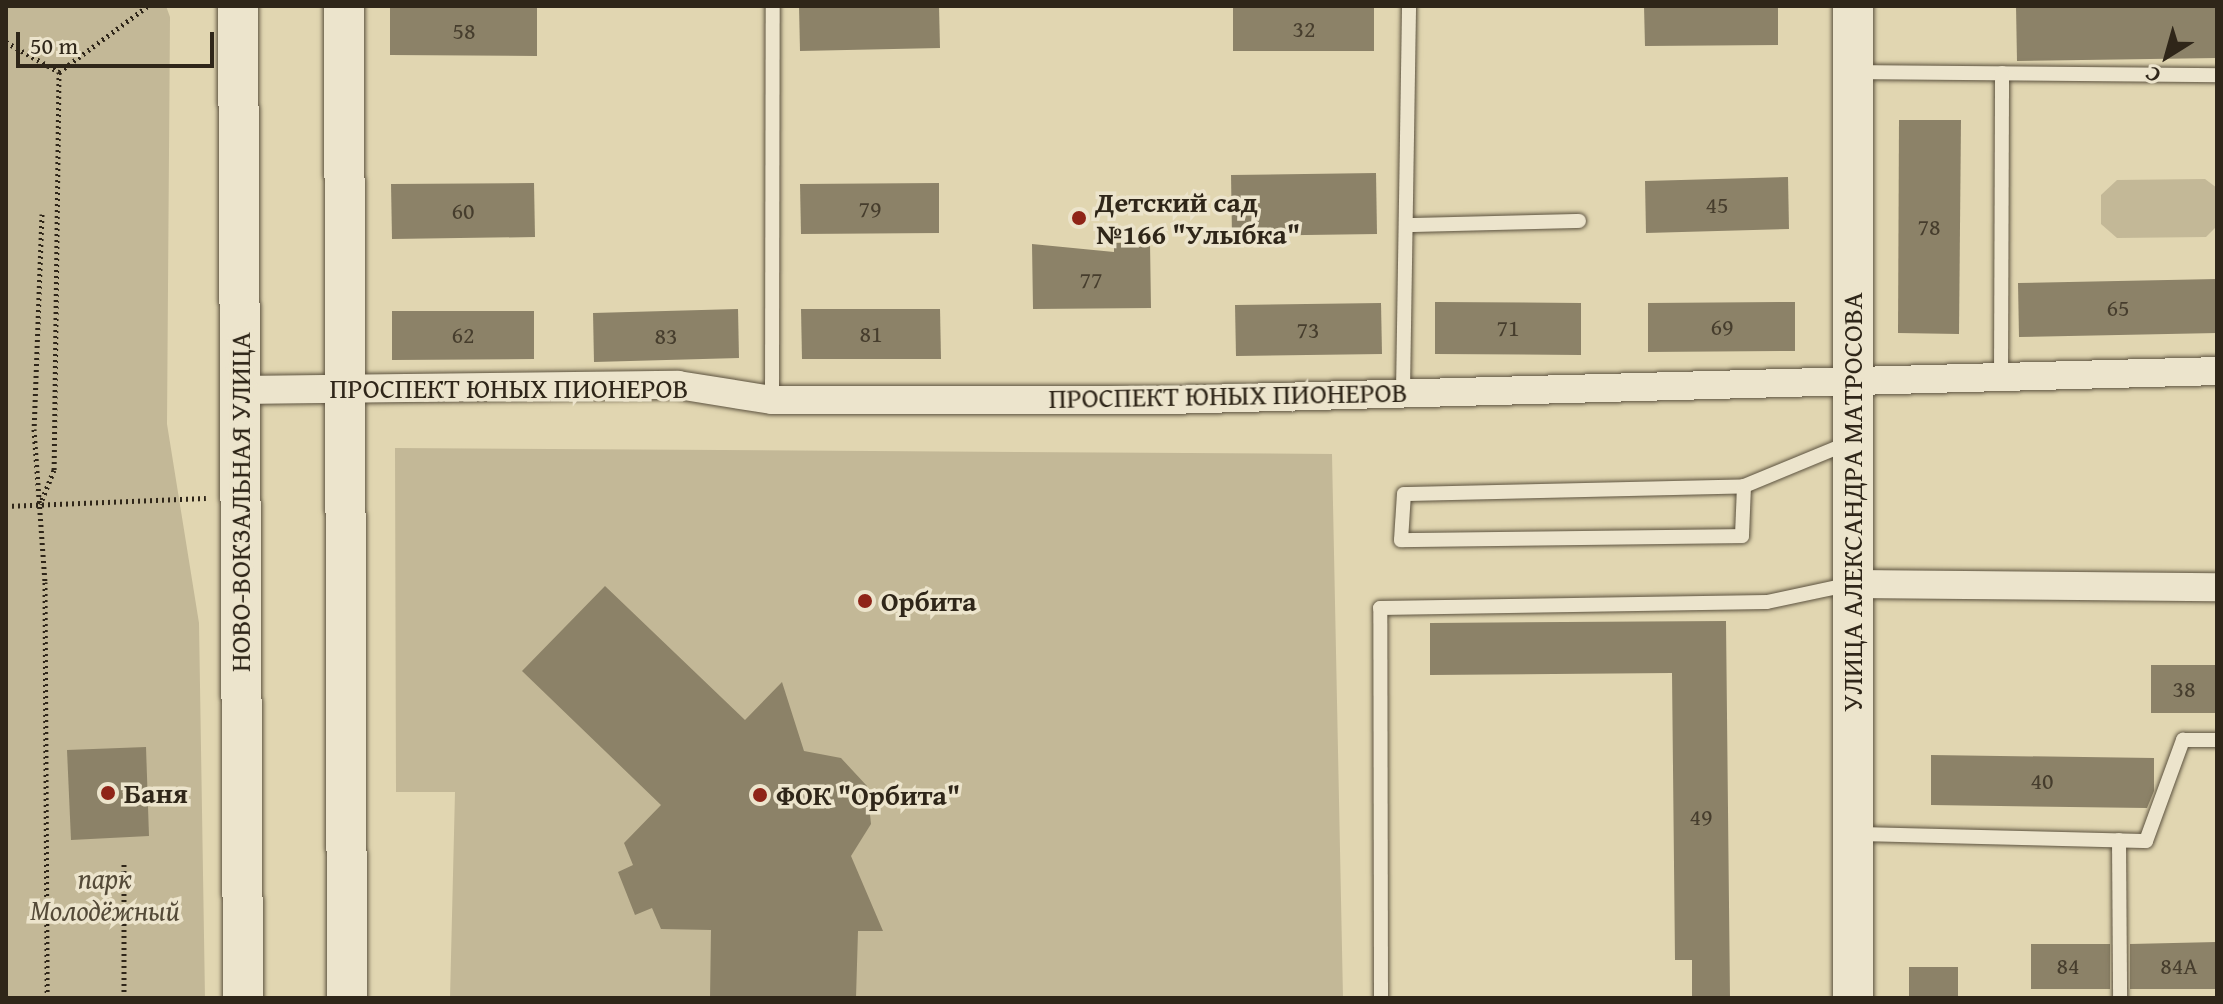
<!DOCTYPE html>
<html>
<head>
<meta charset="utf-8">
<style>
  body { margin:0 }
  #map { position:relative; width:2223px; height:1004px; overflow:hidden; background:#e1d6b1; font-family:"Gentium Book Plus",serif }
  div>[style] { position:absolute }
  .green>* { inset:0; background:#c3b897 }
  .building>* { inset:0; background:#8c8268 }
  .path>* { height:5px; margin-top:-2.5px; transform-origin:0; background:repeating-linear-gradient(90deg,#2f2619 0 2px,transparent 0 6px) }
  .roads { filter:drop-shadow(0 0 2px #5c523f) drop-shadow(0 0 2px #5c523f) }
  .lane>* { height:14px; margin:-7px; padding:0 7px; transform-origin:7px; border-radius:7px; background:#ece4cc }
  .street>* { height:28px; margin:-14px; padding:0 14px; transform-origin:14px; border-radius:14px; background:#ece4cc }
  .secondary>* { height:40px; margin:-20px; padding:0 20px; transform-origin:20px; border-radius:20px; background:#ece4cc }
  .dots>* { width:22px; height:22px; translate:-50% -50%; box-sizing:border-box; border:4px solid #ece4cc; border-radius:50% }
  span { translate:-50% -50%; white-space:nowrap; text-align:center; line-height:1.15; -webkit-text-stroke:7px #ece4cc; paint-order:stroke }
  .number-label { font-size:24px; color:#463d2d }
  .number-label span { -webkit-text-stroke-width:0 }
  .poi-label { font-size:28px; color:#2f2619; font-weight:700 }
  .left { translate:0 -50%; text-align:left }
  .street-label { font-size:28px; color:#2f2619 }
  .park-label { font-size:28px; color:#544a38; font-style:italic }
  .frame { position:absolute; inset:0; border:8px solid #2f2619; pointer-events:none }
  .north { position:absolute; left:2127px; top:16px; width:80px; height:80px; -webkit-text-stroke:6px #ece4cc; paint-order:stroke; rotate:217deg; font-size:22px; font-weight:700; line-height:32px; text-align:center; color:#2f2619 }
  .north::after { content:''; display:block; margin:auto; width:28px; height:36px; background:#2f2619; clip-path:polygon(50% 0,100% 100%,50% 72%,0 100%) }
  .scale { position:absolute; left:16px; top:32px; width:198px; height:36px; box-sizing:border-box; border:4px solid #2f2619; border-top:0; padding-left:10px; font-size:24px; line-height:28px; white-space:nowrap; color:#2f2619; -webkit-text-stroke:6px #ece4cc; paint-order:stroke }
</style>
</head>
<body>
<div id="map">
  <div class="green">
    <i style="clip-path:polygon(6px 6px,166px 6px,170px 17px,167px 424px,199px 623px,205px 998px,6px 998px)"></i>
    <i style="clip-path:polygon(2205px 179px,2217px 188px,2217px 226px,2206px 237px,2117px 238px,2101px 224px,2101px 195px,2117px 180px)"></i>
    <i style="clip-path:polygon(395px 448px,1332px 454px,1343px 998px,450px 998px,455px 792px,396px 792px)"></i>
  </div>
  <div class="building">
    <i style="clip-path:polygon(390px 6px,537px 6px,537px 56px,390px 55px)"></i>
    <i style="clip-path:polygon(799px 6px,939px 6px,940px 48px,800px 51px)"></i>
    <i style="clip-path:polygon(1233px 6px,1374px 6px,1374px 51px,1233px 51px)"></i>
    <i style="clip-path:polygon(1644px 6px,1778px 6px,1778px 45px,1645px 46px)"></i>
    <i style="clip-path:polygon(2016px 6px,2217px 6px,2217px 58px,2017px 61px)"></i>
    <i style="clip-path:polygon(1899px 120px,1961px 120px,1959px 334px,1898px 333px)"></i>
    <i style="clip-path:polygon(1376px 173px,1377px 234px,1232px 236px,1231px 175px)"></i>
    <i style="clip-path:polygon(1788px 177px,1789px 229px,1646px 233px,1645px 181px)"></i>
    <i style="clip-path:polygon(534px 183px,535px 237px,392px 239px,391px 184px)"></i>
    <i style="clip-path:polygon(939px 183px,939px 233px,801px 234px,800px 184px)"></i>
    <i style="clip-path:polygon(1150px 242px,1151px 308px,1033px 309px,1032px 244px,1114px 252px,1114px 243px)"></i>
    <i style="clip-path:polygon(2217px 279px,2217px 333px,2019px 337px,2018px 283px)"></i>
    <i style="clip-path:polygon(1435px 302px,1581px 303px,1581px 355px,1435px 354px)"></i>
    <i style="clip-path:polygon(1795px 302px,1795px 351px,1648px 352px,1648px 303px)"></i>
    <i style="clip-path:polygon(1381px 303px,1382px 354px,1236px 356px,1235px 305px)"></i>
    <i style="clip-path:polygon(738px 309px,739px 358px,594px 362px,593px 313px)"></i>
    <i style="clip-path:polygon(801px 309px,940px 309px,941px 359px,802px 359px)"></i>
    <i style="clip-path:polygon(392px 311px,534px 311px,534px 359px,392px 360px)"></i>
    <i style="clip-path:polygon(605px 586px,745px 720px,782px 682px,804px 751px,841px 758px,867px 786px,871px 824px,851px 856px,883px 931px,858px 931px,856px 998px,710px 998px,711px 930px,661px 929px,652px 908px,635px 915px,618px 872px,633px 865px,624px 843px,661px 805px,522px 671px)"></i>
    <i style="clip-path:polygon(1726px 621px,1730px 998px,1692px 998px,1692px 960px,1675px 960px,1672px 673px,1430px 675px,1430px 623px)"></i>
    <i style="clip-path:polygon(2151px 665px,2217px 665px,2217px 713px,2151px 713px)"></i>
    <i style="clip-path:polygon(146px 747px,149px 836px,71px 840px,67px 750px)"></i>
    <i style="clip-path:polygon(1931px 755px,2154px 758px,2154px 791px,2147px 808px,1931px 805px)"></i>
    <i style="clip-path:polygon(2217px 942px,2217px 989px,2130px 989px,2130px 944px)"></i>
    <i style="clip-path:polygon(2031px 944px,2110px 944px,2110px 989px,2031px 989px)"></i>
    <i style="clip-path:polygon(1909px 967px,1958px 967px,1958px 998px,1909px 998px)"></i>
  </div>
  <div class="path">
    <i style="left:6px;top:42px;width:61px;rotate:29.5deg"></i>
    <i style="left:59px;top:72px;width:398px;rotate:90.7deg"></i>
    <i style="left:54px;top:470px;width:37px;rotate:112deg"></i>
    <i style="left:59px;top:72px;width:111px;rotate:-36.6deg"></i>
    <i style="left:42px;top:214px;width:215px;rotate:92.1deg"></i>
    <i style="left:34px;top:429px;width:153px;rotate:85.9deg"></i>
    <i style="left:45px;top:582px;width:416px;rotate:89.7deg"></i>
    <i style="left:6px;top:506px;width:200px;rotate:-2.3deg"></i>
    <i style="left:124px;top:864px;width:134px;rotate:90deg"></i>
  </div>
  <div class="roads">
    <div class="lane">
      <i style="left:1854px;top:72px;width:363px;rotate:0.5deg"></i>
      <i style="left:1410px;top:225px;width:169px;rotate:-1.4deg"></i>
      <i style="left:2001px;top:376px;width:303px;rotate:-89.8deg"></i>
      <i style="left:1403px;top:391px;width:385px;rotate:-89.1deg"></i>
      <i style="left:772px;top:400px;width:394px;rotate:-89.9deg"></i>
      <i style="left:1744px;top:486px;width:50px;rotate:92.3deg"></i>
      <i style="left:1742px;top:536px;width:341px;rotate:179.3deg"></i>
      <i style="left:1401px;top:540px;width:46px;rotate:-86.3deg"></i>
      <i style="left:1404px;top:494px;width:340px;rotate:-1.3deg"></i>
      <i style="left:1744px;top:486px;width:116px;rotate:-22.4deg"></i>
      <i style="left:1857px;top:834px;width:289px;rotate:1.4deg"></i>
      <i style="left:2146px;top:841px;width:108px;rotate:-69.9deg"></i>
      <i style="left:2183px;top:740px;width:34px"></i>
      <i style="left:2119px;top:840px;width:158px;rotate:89.6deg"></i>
      <i style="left:1381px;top:998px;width:390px;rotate:-90.1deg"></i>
      <i style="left:1380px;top:608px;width:387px;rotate:-0.9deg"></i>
      <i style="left:1767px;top:602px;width:87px;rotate:-12deg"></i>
    </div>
    <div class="street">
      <i style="left:239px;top:390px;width:439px;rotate:-0.7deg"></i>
      <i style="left:678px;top:385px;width:95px;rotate:9.1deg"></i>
      <i style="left:772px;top:400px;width:396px"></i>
      <i style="left:1168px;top:400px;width:1049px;rotate:-1.58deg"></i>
      <i style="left:1852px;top:584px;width:365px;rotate:0.5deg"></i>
    </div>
    <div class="secondary">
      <i style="left:238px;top:6px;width:992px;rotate:89.71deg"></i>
      <i style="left:344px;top:6px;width:992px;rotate:89.83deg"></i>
      <i style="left:1853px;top:998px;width:992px;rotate:-90deg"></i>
    </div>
  </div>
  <div class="dots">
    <i style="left:1079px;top:218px;background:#8f2418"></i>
    <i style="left:865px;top:601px;background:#8f2418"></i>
    <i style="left:108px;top:793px;background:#8f2418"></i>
    <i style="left:760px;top:795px;background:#8f2418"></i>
  </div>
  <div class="number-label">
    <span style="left:1304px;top:29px">32</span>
    <span style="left:464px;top:31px">58</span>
    <span style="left:1717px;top:205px">45</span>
    <span style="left:870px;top:209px">79</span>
    <span style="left:463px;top:211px">60</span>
    <span style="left:1929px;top:227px">78</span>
    <span style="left:1091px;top:280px">77</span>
    <span style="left:2118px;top:308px">65</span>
    <span style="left:1722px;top:327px">69</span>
    <span style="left:1508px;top:328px">71</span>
    <span style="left:1308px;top:330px">73</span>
    <span style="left:871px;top:334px">81</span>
    <span style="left:463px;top:335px">62</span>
    <span style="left:666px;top:336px">83</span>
    <span style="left:2184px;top:689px">38</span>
    <span style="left:2042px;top:781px">40</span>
    <span style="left:1701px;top:817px">49</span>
    <span style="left:2068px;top:966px">84</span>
    <span style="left:2179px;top:966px">84А</span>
  </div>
  <div class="poi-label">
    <span class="left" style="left:1095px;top:218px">Детский сад<br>№166 "Улыбка"</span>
    <span class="left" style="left:881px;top:601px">Орбита</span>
    <span class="left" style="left:124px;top:793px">Баня</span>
    <span class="left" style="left:776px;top:795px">ФОК "Орбита"</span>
  </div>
  <div class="street-label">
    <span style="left:509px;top:388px">ПРОСПЕКТ ЮНЫХ ПИОНЕРОВ</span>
    <span style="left:1228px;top:395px;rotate:-1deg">ПРОСПЕКТ ЮНЫХ ПИОНЕРОВ</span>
    <span style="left:240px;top:502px;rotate:-90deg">НОВО-ВОКЗАЛЬНАЯ УЛИЦА</span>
    <span style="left:1852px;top:502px;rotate:-90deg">УЛИЦА АЛЕКСАНДРА МАТРОСОВА</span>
  </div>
  <div class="park-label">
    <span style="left:105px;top:894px">парк<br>Молодёжный</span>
  </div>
  <div class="frame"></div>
  <div class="north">С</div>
  <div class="scale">50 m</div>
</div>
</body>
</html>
